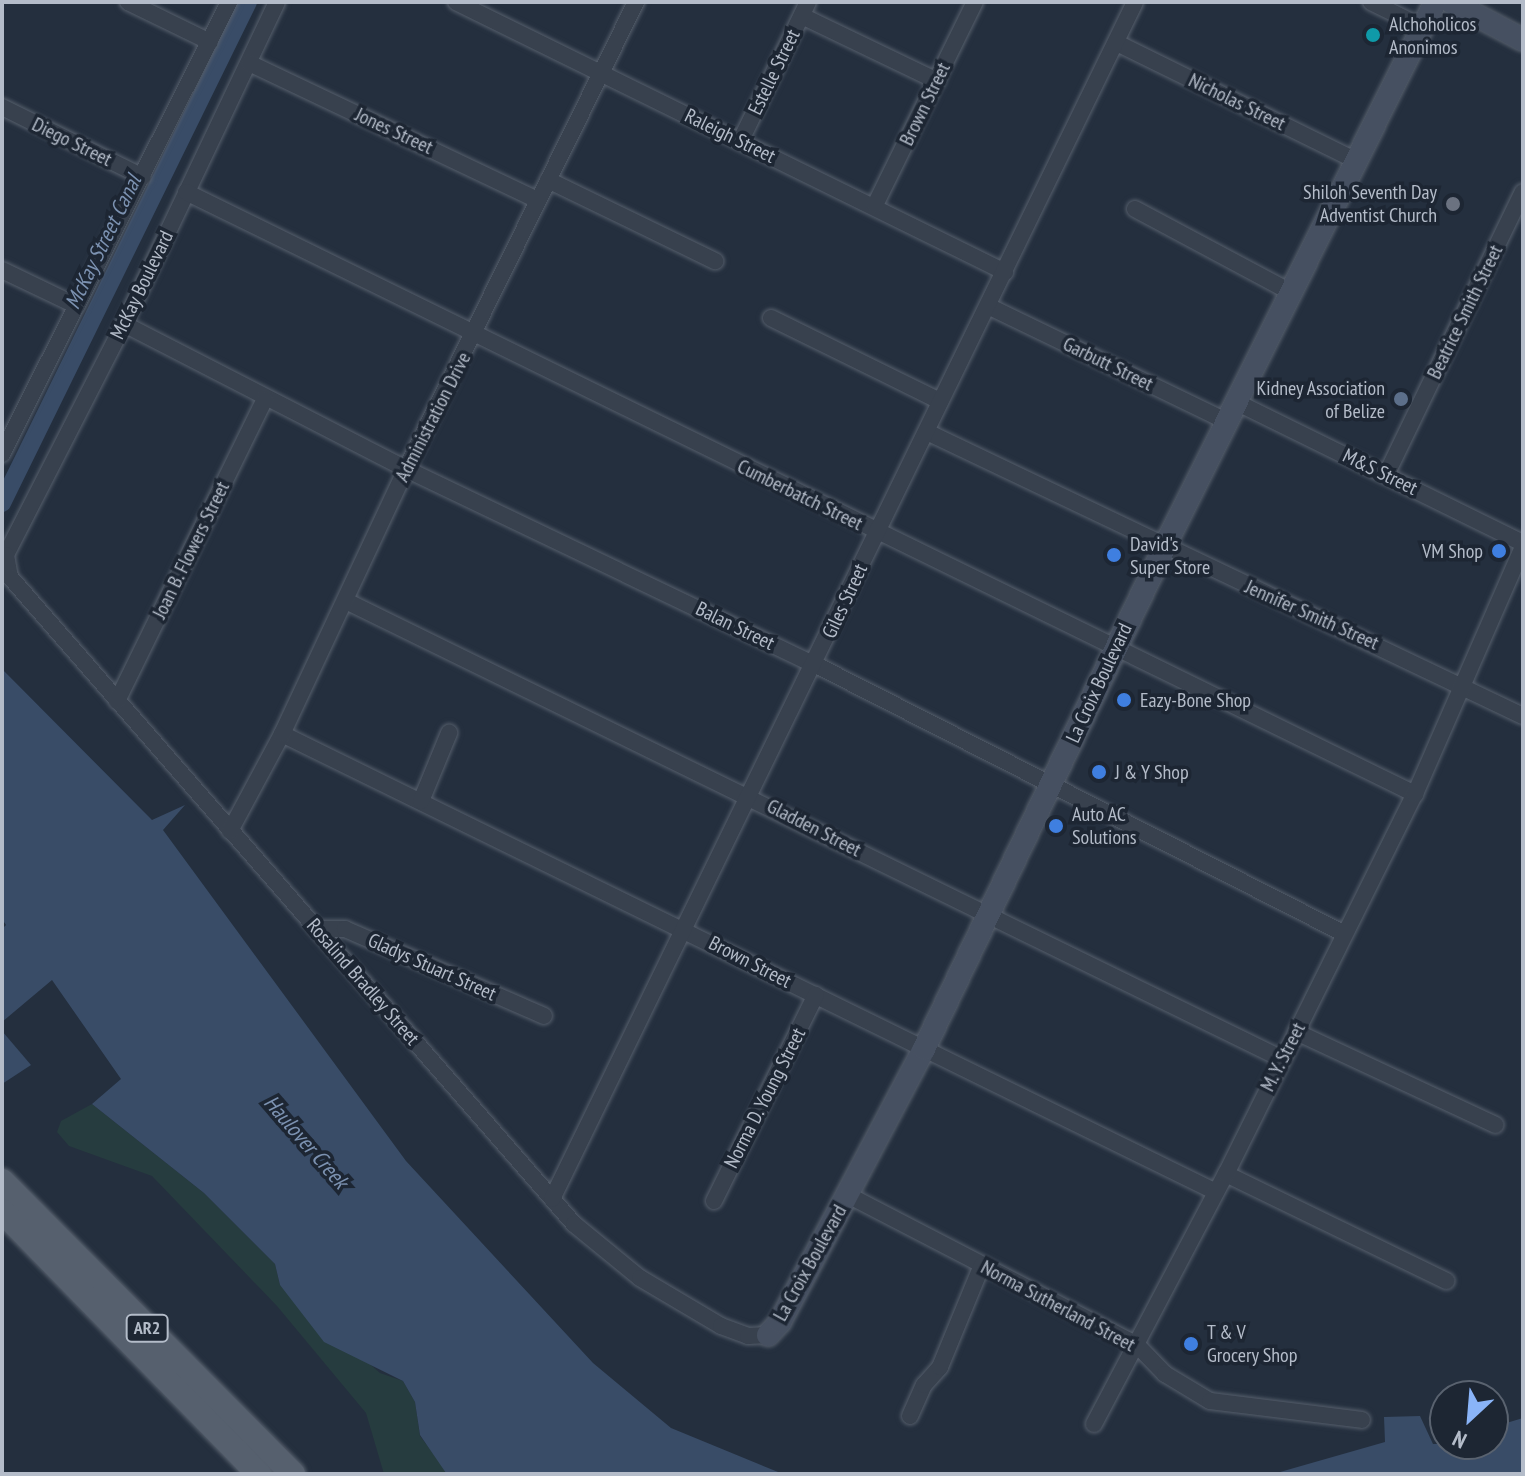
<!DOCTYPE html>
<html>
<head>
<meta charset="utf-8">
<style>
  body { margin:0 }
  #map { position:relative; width:1525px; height:1476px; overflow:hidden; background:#242f3e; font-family:"PT Sans Narrow",sans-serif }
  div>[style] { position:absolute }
  .green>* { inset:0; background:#263c3f }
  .water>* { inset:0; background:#394c67 }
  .canal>* { height:18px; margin:-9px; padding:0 9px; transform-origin:9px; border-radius:9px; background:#394c67 }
  .roads { filter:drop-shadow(0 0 2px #565f6c) drop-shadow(0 0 2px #565f6c) }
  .street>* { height:16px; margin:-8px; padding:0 8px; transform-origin:8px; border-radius:8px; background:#38414e }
  .secondary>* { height:22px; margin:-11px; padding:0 11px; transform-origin:11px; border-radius:11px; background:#465061 }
  .primary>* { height:24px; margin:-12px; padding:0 12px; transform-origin:12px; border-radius:12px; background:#56606e }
  .dots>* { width:22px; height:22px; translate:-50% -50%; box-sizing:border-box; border:4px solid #1d2633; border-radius:50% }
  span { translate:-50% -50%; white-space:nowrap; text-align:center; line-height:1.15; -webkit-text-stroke:7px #1d2633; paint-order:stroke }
  .shield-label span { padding:2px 6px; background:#1d2633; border:2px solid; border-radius:6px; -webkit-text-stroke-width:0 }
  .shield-label { font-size:18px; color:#b4bcc9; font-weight:700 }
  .poi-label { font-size:20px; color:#b4bcc9 }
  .left { translate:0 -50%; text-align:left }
  .right { translate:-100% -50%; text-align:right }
  .street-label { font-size:20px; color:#b4bcc9 }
  .water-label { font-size:22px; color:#7c92b1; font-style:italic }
  .frame { position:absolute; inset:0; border:4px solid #b4bcc9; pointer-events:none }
  .north { position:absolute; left:1429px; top:1380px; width:80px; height:80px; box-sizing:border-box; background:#1d2633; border:2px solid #59626f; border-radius:50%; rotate:206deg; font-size:22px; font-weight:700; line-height:32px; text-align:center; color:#b4bcc9 }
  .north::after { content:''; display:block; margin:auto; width:28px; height:36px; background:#8ab4f8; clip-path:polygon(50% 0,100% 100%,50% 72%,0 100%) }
</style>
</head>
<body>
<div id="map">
  <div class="green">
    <i style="clip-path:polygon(92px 1104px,204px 1193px,275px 1264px,280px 1285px,380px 1373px,403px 1381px,415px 1402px,420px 1436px,449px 1474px,384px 1474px,366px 1413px,277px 1306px,152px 1176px,69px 1146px,57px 1132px,61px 1121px)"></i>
  </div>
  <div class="water">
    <i style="clip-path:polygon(2px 669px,152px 820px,185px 805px,163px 830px,406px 1161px,593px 1363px,671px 1428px,783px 1474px,446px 1473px,420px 1435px,415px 1402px,403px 1381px,324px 1342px,280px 1285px,275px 1264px,204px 1193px,92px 1104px,121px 1079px,52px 980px,2px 1022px,2px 929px,6px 925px,2px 919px)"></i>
    <i style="clip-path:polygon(2px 1031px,31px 1065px,2px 1084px)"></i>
    <i style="clip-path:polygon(1420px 1416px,1433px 1444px,1493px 1444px,1493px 1427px,1523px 1418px,1523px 1474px,1273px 1474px,1385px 1442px,1384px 1417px)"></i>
  </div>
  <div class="canal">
    <i style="left:2px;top:503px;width:558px;rotate:-63.85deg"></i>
  </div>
  <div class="roads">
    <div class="street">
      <i style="left:128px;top:2px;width:91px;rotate:26deg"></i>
      <i style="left:277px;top:2px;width:357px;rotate:115.4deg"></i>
      <i style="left:124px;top:324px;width:259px;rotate:117.1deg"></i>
      <i style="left:6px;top:555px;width:22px;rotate:80deg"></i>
      <i style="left:10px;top:577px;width:858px;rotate:48.92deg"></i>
      <i style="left:574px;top:1224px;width:85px;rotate:39.3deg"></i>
      <i style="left:640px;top:1278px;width:94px;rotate:30.7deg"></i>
      <i style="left:721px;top:1326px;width:29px;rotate:20deg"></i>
      <i style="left:748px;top:1336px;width:20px;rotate:-3deg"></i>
      <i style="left:456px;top:2px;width:612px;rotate:26.19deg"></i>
      <i style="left:1371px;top:2px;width:57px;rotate:26.1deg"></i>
      <i style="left:802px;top:16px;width:150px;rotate:25.7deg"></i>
      <i style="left:1117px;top:43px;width:267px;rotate:26.2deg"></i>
      <i style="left:249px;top:63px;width:320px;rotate:25.4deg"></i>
      <i style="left:2px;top:107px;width:157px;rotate:26.4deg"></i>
      <i style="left:740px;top:142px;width:156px;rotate:-64.1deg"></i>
      <i style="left:548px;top:180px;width:186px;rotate:25.9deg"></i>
      <i style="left:186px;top:192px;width:1369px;rotate:26.1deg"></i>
      <i style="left:875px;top:205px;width:226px;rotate:-63.8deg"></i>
      <i style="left:1135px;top:209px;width:178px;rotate:28.1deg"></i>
      <i style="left:2px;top:270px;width:83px;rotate:25.6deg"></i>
      <i style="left:990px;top:307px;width:262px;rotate:25.8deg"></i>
      <i style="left:771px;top:318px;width:188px;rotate:26.2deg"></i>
      <i style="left:124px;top:324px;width:317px;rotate:27.2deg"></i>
      <i style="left:406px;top:469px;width:454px;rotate:25.6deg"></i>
      <i style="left:816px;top:665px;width:591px;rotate:26.96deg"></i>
      <i style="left:1236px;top:402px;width:320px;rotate:26.2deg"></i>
      <i style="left:927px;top:432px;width:660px;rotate:25.48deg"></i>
      <i style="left:2px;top:454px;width:506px;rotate:-63.33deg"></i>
      <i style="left:1386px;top:475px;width:314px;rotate:-64.2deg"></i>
      <i style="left:346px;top:601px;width:1040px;rotate:26.07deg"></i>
      <i style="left:117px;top:701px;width:336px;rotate:-63.9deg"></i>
      <i style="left:282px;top:734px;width:1040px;rotate:26.12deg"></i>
      <i style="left:421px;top:801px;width:74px;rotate:-67.6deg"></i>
      <i style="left:230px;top:831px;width:110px;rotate:-61.8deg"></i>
      <i style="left:282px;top:734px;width:293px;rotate:-64.9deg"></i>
      <i style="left:406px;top:469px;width:521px;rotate:-63.78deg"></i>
      <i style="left:318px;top:929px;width:27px"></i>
      <i style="left:345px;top:929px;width:217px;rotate:23.6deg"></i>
      <i style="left:1296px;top:1032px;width:220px;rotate:25deg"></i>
      <i style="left:1226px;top:1174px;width:245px;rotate:25.9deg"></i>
      <i style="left:848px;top:1195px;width:324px;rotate:27.4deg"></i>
      <i style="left:1136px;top:1344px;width:42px;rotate:46deg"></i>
      <i style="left:1165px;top:1374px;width:52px;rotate:31deg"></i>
      <i style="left:1210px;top:1401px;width:153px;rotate:7.1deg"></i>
      <i style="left:552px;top:1199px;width:1331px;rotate:-64.03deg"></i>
      <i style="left:714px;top:1201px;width:230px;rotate:-63.7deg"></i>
      <i style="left:910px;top:1416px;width:34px;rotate:-66deg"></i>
      <i style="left:924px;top:1385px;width:24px;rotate:-48deg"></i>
      <i style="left:940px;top:1367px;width:110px;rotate:-67.6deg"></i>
      <i style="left:1094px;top:1424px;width:283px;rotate:-62.2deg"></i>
      <i style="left:1226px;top:1174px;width:424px;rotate:-63.6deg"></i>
      <i style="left:1415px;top:794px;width:270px;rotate:-66.4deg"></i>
    </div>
    <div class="secondary">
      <i style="left:1451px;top:2px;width:81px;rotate:27.8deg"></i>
      <i style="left:768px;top:1335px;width:18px;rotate:-47deg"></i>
      <i style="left:780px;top:1322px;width:309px;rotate:-62.2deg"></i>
      <i style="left:924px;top:1049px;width:556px;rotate:-64.4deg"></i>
      <i style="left:1164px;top:548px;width:610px;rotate:-63.6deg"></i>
    </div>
    <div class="primary">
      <i style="left:2px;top:1181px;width:413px;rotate:45.2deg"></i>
      <i style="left:2px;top:1211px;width:368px;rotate:45.7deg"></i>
    </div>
  </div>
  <div class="dots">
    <i style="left:1373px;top:35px;background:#0f9aa8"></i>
    <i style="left:1453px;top:204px;background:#6b7280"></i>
    <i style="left:1401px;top:399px;background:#5c6f8a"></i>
    <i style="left:1499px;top:551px;background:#3f7fe0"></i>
    <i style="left:1114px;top:555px;background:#3f7fe0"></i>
    <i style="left:1124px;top:700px;background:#3f7fe0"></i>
    <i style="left:1099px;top:772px;background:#3f7fe0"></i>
    <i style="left:1056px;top:826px;background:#3f7fe0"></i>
    <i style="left:1191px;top:1344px;background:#3f7fe0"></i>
  </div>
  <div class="shield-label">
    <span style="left:147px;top:1328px">AR2</span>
  </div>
  <div class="poi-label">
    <span class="left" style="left:1389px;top:36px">Alchoholicos<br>Anonimos</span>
    <span class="right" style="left:1437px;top:204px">Shiloh Seventh Day<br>Adventist Church</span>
    <span class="right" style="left:1385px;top:400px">Kidney Association<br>of Belize</span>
    <span class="left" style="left:1130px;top:556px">David's<br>Super Store</span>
    <span class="right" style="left:1483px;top:551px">VM Shop</span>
    <span class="left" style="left:1140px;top:700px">Eazy-Bone Shop</span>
    <span class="left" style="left:1115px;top:772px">J &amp; Y Shop</span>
    <span class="left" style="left:1072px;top:826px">Auto AC<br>Solutions</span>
    <span class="left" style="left:1207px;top:1344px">T &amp; V<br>Grocery Shop</span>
  </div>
  <div class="street-label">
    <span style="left:774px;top:72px;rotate:-64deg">Estelle Street</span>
    <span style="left:1237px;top:102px;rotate:26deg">Nicholas Street</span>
    <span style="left:925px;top:104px;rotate:-64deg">Brown Street</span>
    <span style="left:394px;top:131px;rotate:25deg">Jones Street</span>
    <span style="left:730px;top:136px;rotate:26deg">Raleigh Street</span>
    <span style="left:72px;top:142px;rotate:26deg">Diego Street</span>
    <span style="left:142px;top:285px;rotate:-64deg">McKay Boulevard</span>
    <span style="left:1465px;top:312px;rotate:-64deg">Beatrice Smith Street</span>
    <span style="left:1108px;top:364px;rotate:26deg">Garbutt Street</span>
    <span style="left:433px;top:417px;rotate:-63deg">Administration Drive</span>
    <span style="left:1380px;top:472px;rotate:26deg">M&amp;S Street</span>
    <span style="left:800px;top:495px;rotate:26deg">Cumberbatch Street</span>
    <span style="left:191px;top:550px;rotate:-64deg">Joan B. Flowers Street</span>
    <span style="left:845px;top:601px;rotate:-65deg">Giles Street</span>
    <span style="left:1312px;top:615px;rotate:24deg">Jennifer Smith Street</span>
    <span style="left:735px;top:626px;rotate:26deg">Balan Street</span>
    <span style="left:1099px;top:683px;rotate:-65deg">La Croix Boulevard</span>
    <span style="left:814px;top:828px;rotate:27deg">Gladden Street</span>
    <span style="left:750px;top:962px;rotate:27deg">Brown Street</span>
    <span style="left:432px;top:967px;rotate:24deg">Gladys Stuart Street</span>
    <span style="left:363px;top:982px;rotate:49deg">Rosalind Bradley Street</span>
    <span style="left:1283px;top:1057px;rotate:-63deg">M. Y. Street</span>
    <span style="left:765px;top:1098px;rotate:-63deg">Norma D. Young Street</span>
    <span style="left:810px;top:1263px;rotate:-61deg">La Croix Boulevard</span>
    <span style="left:1058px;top:1306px;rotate:28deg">Norma Sutherland Street</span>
  </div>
  <div class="water-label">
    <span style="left:103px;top:242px;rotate:-64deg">McKay Street Canal</span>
    <span style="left:306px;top:1142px;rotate:49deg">Haulover Creek</span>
  </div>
  <div class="frame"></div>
  <div class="north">N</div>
</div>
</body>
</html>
